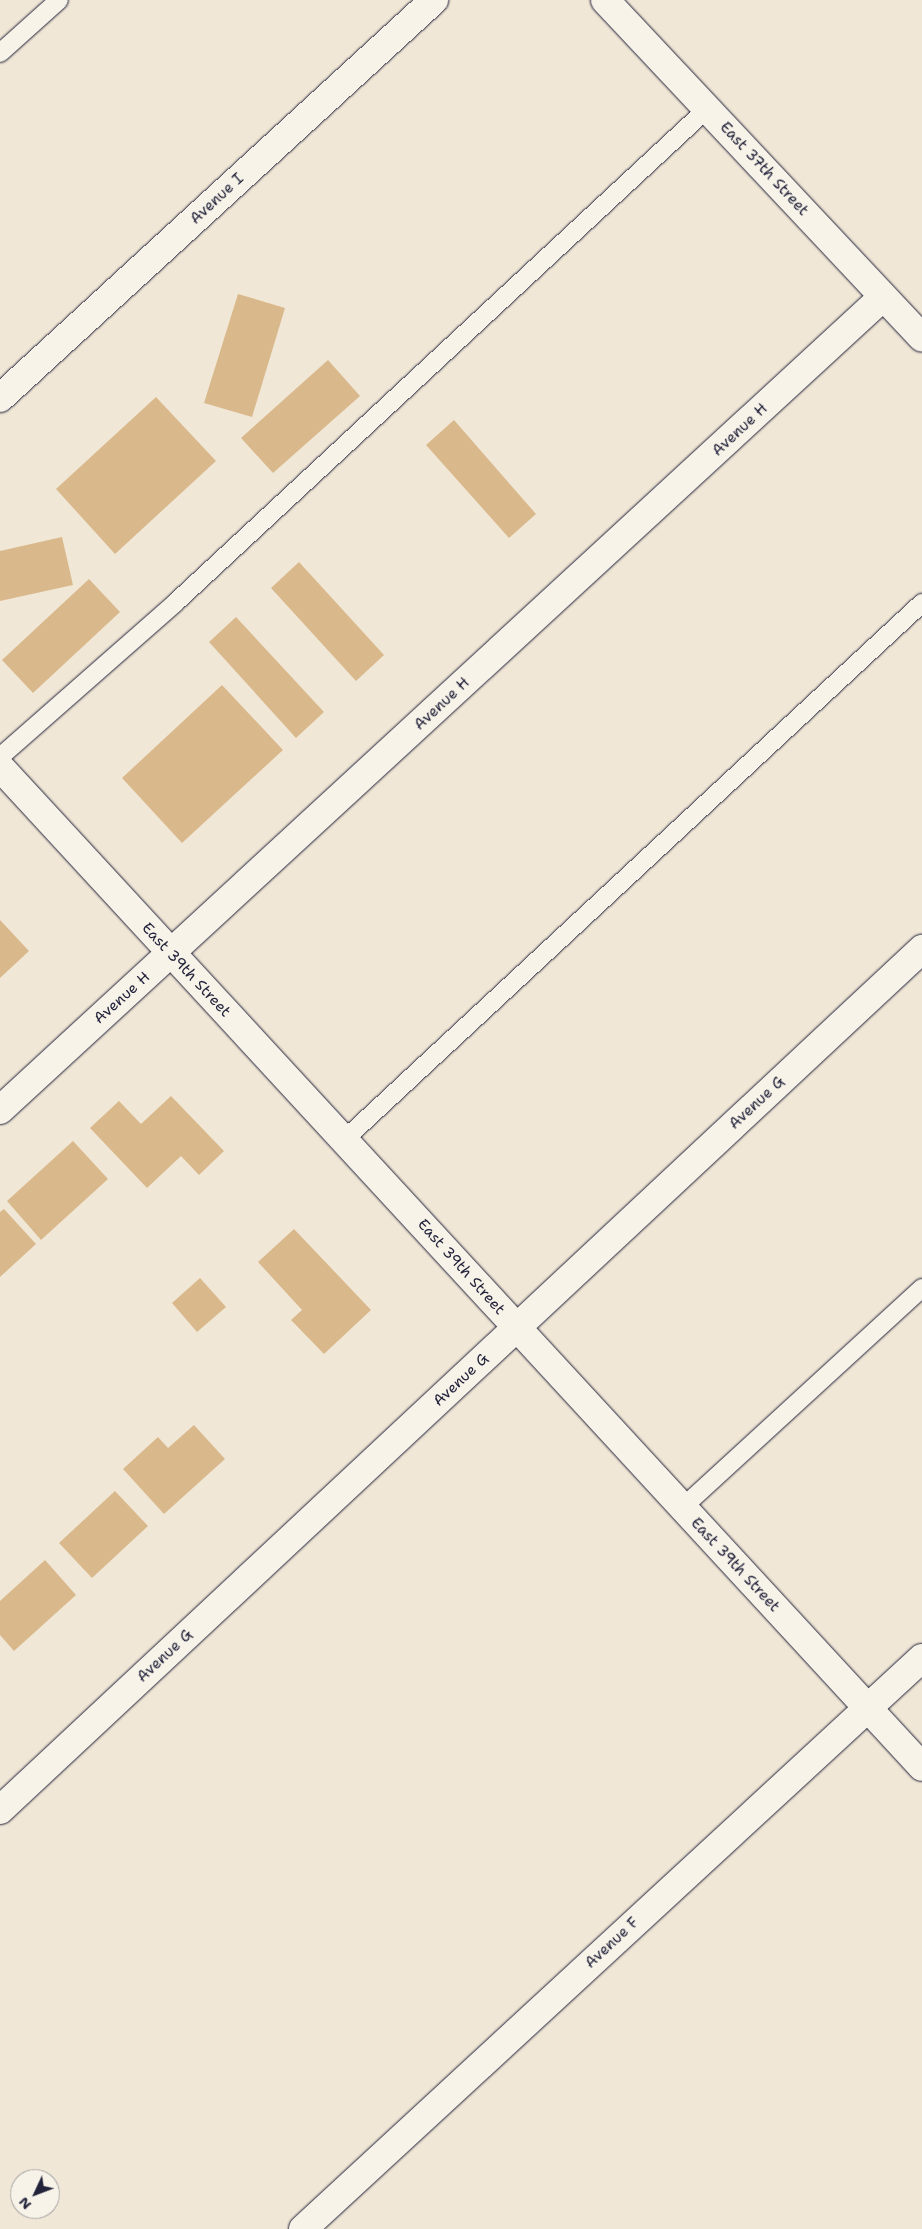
<!DOCTYPE html>
<html>
<head>
<meta charset="utf-8">
<style>
  body { margin:0 }
  #map { position:relative; width:922px; height:2229px; overflow:hidden; background:#f1e7d6; font-family:"Shantell Sans",sans-serif }
  div>[style] { position:absolute }
  .building>* { inset:0; background:#d9b98c }
  .roads { filter:drop-shadow(0 0 1px #22223b) drop-shadow(0 0 1px #22223b) }
  .lane>* { height:18px; margin:-9px; padding:0 9px; transform-origin:9px; border-radius:9px; background:#f7f3e8 }
  .street>* { height:28px; margin:-14px; padding:0 14px; transform-origin:14px; border-radius:14px; background:#f7f3e8 }
  .secondary>* { height:28px; margin:-14px; padding:0 14px; transform-origin:14px; border-radius:14px; background:#f7f3e8 }
  span { translate:-50% -50%; white-space:nowrap; text-align:center; line-height:1.15; -webkit-text-stroke:4px #f7f3e8; paint-order:stroke }
  .street-label { font-size:15px; color:#22223b }
  .north { position:absolute; left:10px; top:2169px; width:50px; height:50px; box-sizing:border-box; background:#f7f3e8; border:1px solid #a29fa3; border-radius:50%; rotate:227deg; font-size:14px; font-weight:700; line-height:20px; text-align:center; color:#22223b }
  .north::after { content:''; display:block; margin:auto; width:18px; height:22px; background:#22223b; clip-path:polygon(50% 0,100% 100%,50% 72%,0 100%) }
</style>
</head>
<body>
<div id="map">
  <div class="building">
    <i style="clip-path:polygon(238px 294px,285px 308px,252px 417px,204px 403px)"></i>
    <i style="clip-path:polygon(328px 360px,360px 396px,273px 473px,241px 438px)"></i>
    <i style="clip-path:polygon(156px 397px,216px 461px,115px 554px,56px 489px)"></i>
    <i style="clip-path:polygon(454px 420px,536px 514px,509px 538px,426px 445px)"></i>
    <i style="clip-path:polygon(62px 537px,73px 585px,0 601px,0 551px)"></i>
    <i style="clip-path:polygon(299px 562px,384px 655px,356px 681px,271px 588px)"></i>
    <i style="clip-path:polygon(89px 579px,120px 612px,33px 693px,2px 660px)"></i>
    <i style="clip-path:polygon(236px 617px,324px 712px,296px 738px,209px 642px)"></i>
    <i style="clip-path:polygon(222px 685px,283px 750px,182px 843px,122px 778px)"></i>
    <i style="clip-path:polygon(0 920px,29px 951px,0 978px)"></i>
    <i style="clip-path:polygon(171px 1096px,224px 1151px,199px 1175px,181px 1156px,147px 1188px,90px 1128px,119px 1101px,141px 1124px)"></i>
    <i style="clip-path:polygon(73px 1141px,108px 1179px,41px 1240px,7px 1201px)"></i>
    <i style="clip-path:polygon(4px 1209px,36px 1244px,0 1277px,0 1212px)"></i>
    <i style="clip-path:polygon(294px 1229px,371px 1310px,324px 1354px,291px 1320px,302px 1310px,258px 1262px)"></i>
    <i style="clip-path:polygon(200px 1278px,226px 1307px,197px 1332px,172px 1303px)"></i>
    <i style="clip-path:polygon(194px 1425px,225px 1459px,164px 1514px,123px 1469px,158px 1437px,168px 1448px)"></i>
    <i style="clip-path:polygon(115px 1491px,148px 1526px,92px 1578px,59px 1543px)"></i>
    <i style="clip-path:polygon(45px 1560px,76px 1595px,14px 1651px,0 1635px,0 1601px)"></i>
  </div>
  <div class="roads">
    <div class="lane">
      <i style="left:0;top:53px;width:79px;rotate:-41.9deg"></i>
      <i style="left:0;top:757px;width:233px;rotate:-41.3deg"></i>
      <i style="left:175px;top:603px;width:726px;rotate:-42.88deg"></i>
      <i style="left:345px;top:1139px;width:788px;rotate:-42.89deg"></i>
      <i style="left:682px;top:1508px;width:326px;rotate:-42.5deg"></i>
    </div>
    <div class="street">
      <i style="left:605px;top:0;width:463px;rotate:46.8deg"></i>
      <i style="left:0;top:1110px;width:1200px;rotate:-42.64deg"></i>
      <i style="left:0;top:1810px;width:1262px;rotate:-43.04deg"></i>
      <i style="left:303px;top:2229px;width:842px;rotate:-42.69deg"></i>
    </div>
    <div class="secondary">
      <i style="left:0;top:398px;width:589px;rotate:-42.52deg"></i>
      <i style="left:0;top:767px;width:1360px;rotate:47.32deg"></i>
    </div>
  </div>
  <div class="street-label">
    <span style="left:764px;top:169px;rotate:47deg">East 37th Street</span>
    <span style="left:217px;top:199px;rotate:-43deg">Avenue I</span>
    <span style="left:740px;top:430px;rotate:-43deg">Avenue H</span>
    <span style="left:442px;top:704px;rotate:-43deg">Avenue H</span>
    <span style="left:186px;top:970px;rotate:47deg">East 39th Street</span>
    <span style="left:122px;top:998px;rotate:-42deg">Avenue H</span>
    <span style="left:757px;top:1103px;rotate:-43deg">Avenue G</span>
    <span style="left:461px;top:1267px;rotate:48deg">East 39th Street</span>
    <span style="left:461px;top:1380px;rotate:-43deg">Avenue G</span>
    <span style="left:735px;top:1565px;rotate:47deg">East 39th Street</span>
    <span style="left:165px;top:1656px;rotate:-43deg">Avenue G</span>
    <span style="left:612px;top:1943px;rotate:-43deg">Avenue F</span>
  </div>
  <div class="north">N</div>
</div>
</body>
</html>
